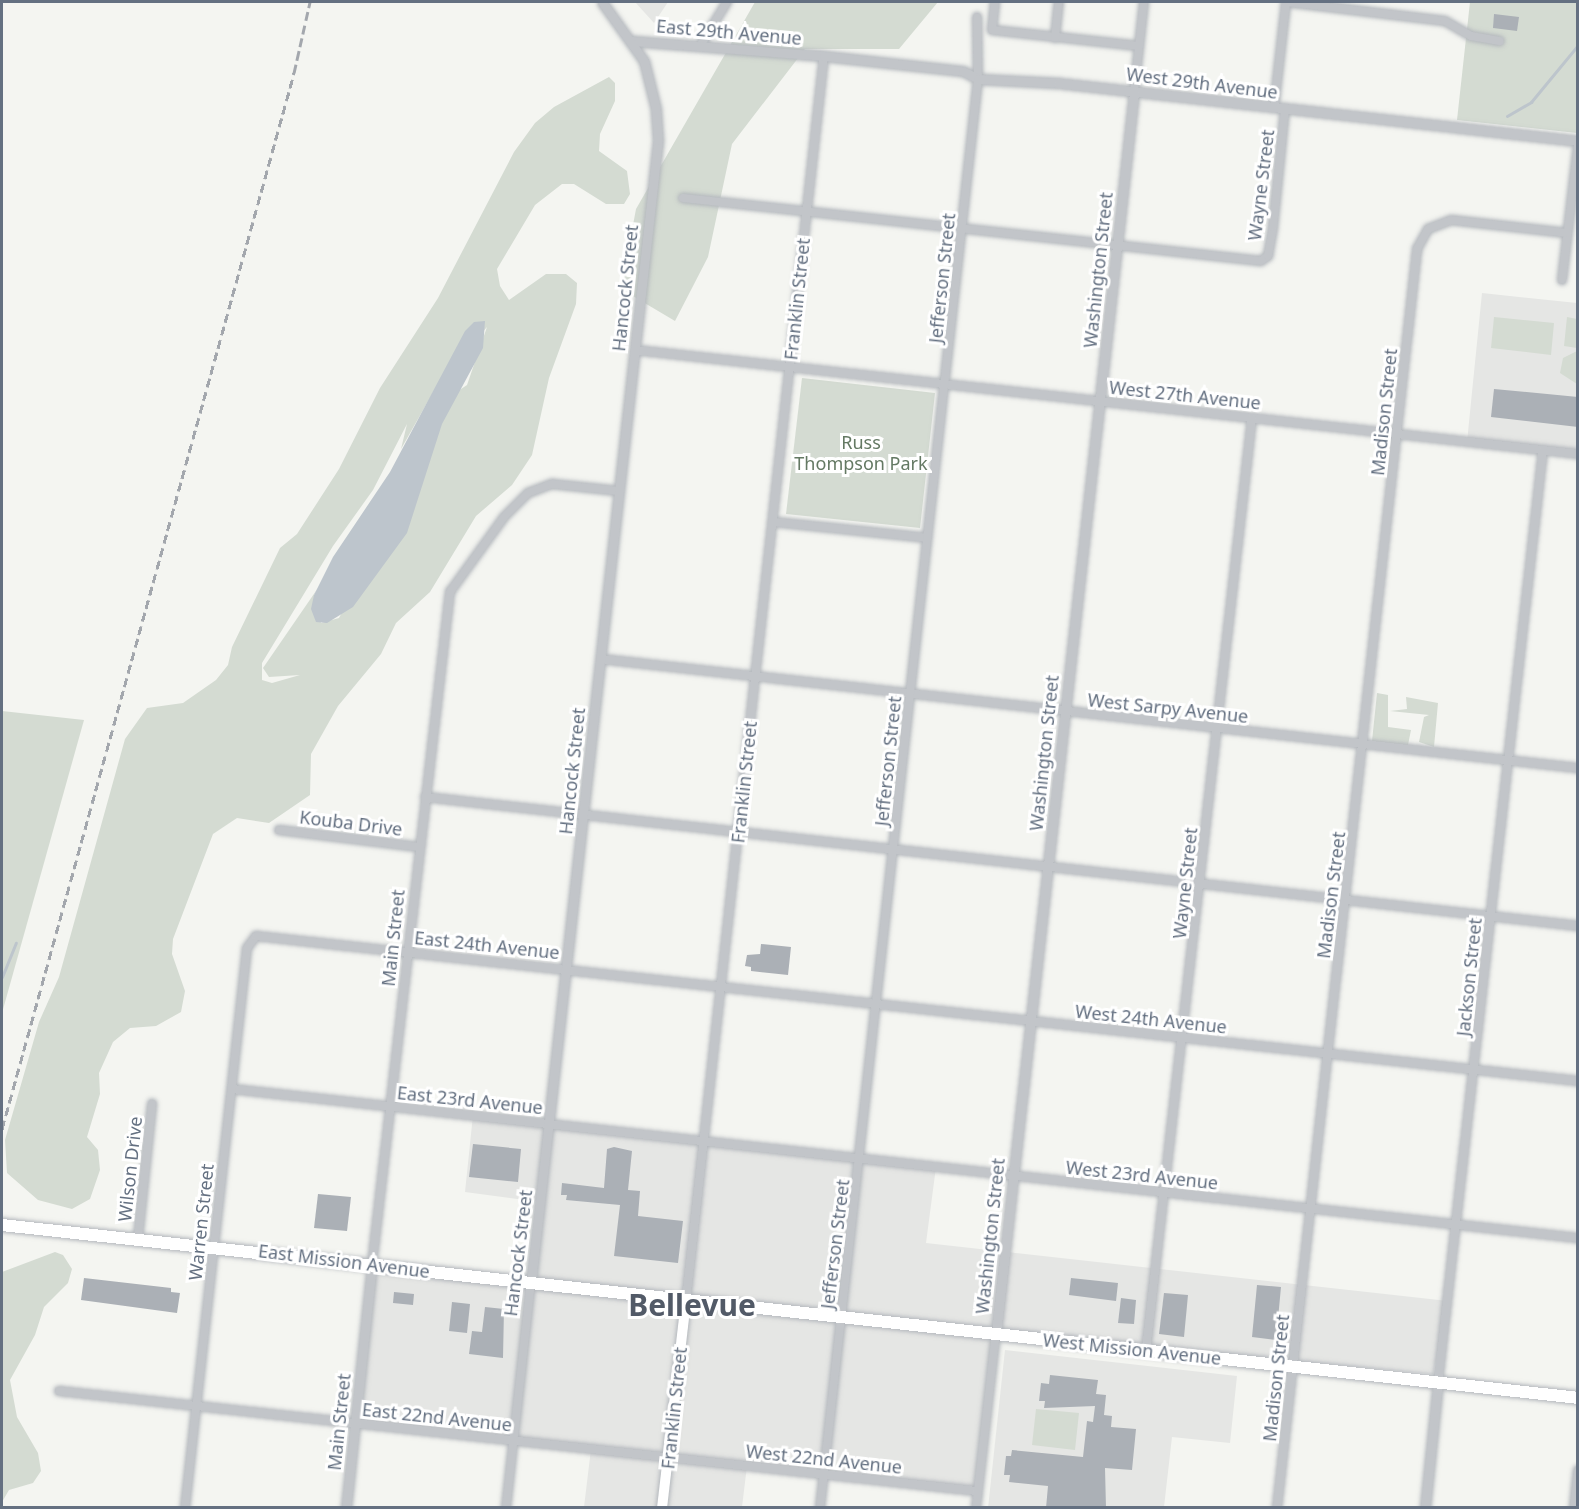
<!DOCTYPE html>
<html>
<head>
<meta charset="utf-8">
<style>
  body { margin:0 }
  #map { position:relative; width:1579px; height:1509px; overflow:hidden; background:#f4f5f1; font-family:"Noto Sans",sans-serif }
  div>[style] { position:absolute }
  .built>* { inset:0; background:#e5e6e4 }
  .green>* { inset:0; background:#d4dbd2 }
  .water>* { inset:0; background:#bdc5cc }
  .stream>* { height:3px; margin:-1.5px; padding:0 1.5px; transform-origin:1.5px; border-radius:1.5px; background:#bdc5cc }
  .building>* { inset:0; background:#abb0b6 }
  .roads { filter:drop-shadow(0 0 2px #b4b8bd) drop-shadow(0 0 2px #b4b8bd) }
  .minor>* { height:8px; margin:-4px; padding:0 4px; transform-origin:4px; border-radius:4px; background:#c2c5c9 }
  .tertiary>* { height:9px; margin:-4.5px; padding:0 4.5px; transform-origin:4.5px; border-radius:4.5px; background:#c2c5c9 }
  .secondary>* { height:10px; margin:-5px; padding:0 5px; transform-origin:5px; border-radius:5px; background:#fff }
  .primary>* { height:12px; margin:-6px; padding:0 6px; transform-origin:6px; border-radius:6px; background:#fff }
  .rail>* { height:3px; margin-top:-1.5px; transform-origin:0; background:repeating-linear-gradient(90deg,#a3a7ad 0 9px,transparent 0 13.5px) }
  span { translate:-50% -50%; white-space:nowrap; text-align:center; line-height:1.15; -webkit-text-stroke:6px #fff; paint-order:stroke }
  .street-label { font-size:18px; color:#647081 }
  .park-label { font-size:18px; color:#647963 }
  .town-label { font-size:30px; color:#525a67; font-weight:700 }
  .frame { position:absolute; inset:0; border:3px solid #647081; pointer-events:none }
</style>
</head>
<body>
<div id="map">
  <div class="built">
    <i style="clip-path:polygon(635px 2px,668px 2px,654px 23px)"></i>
    <i style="clip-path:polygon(1482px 293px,1577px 303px,1577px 454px,1467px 442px)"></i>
    <i style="clip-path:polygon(473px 1115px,936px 1167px,926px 1243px,1448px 1301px,1433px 1374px,996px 1333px,977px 1491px,747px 1466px,742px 1507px,584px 1507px,591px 1449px,355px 1423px,372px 1265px,530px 1282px,540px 1202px,465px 1192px)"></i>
    <i style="clip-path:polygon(1005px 1350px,1237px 1376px,1230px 1443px,1172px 1437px,1164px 1507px,988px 1508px)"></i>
  </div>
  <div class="green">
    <i style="clip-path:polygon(755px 2px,938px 2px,899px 49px,805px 49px,732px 144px,708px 257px,675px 321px,621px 289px,636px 209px)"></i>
    <i style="clip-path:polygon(1470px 2px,1577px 2px,1577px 133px,1457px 120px)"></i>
    <i style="clip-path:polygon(evenodd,609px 77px,615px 83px,615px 101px,600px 134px,599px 151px,627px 171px,630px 194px,624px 204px,606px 204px,574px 184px,562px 184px,535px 205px,497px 269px,500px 286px,509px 300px,546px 274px,566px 274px,577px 283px,576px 304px,549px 378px,532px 455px,512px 485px,476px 516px,430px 592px,396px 623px,381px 654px,338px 706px,311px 754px,310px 795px,269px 823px,237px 818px,213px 834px,173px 939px,172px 954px,185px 991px,181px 1012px,156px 1026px,130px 1028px,113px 1042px,99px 1073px,100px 1094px,87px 1137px,98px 1150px,100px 1170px,90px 1199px,72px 1209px,38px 1200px,7px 1173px,5px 1140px,39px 1022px,59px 977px,125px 739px,147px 708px,183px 703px,216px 680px,228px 665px,232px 647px,280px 548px,297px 534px,339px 469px,380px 388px,438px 298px,514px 152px,535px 123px,554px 107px,609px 77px,487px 327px,467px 385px,458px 391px,339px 618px,321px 623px,314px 595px,318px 588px,263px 668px,269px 677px,300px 675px,272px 683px,262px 680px,262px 663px,333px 546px,373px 490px,407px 424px,401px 449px,436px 387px,487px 327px)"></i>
    <i style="clip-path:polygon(1494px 317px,1554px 323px,1551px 355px,1491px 348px)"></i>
    <i style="clip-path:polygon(1567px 317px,1577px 319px,1577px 348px,1564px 346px)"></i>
    <i style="clip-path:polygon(1577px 351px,1578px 351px,1577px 384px,1560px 373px,1563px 358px)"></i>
    <i style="clip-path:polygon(802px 378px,935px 393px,920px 528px,786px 514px)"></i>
    <i style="clip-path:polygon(1377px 693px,1388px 695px,1388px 727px,1411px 730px,1408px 745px,1372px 741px)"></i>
    <i style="clip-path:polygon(1406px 697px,1438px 703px,1434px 747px,1419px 742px,1424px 717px,1429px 715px,1390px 711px,1407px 709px)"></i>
    <i style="clip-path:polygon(2px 711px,84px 720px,2px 1013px)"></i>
    <i style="clip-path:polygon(55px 1252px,63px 1255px,72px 1269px,68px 1283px,44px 1307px,35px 1335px,10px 1380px,17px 1417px,38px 1453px,41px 1471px,33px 1483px,9px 1490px,2px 1502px,2px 1272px)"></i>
    <i style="clip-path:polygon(1036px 1409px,1079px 1413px,1075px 1450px,1032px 1445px)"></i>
  </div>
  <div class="water">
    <i style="clip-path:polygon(485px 321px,483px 348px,442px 424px,407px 533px,353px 607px,327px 623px,316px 622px,311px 609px,314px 595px,333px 557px,390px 472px,465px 331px,474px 322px)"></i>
  </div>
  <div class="stream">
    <i style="left:1507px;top:116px;width:28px;rotate:-30deg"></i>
    <i style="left:1531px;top:102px;width:74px;rotate:-50.5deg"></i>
    <i style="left:2px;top:977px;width:37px;rotate:-68deg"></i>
  </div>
  <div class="building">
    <i style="clip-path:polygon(1494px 14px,1519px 17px,1517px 31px,1493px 28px)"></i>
    <i style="clip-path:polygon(1494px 389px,1578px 397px,1578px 427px,1491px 417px)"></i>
    <i style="clip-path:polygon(761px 944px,791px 947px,788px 975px,751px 971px,751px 967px,745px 966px,747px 955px,760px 954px)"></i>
    <i style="clip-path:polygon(473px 1144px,521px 1149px,518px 1182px,469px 1177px)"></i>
    <i style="clip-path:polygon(614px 1147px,632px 1151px,628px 1190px,640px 1191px,638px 1216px,683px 1221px,678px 1263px,614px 1256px,620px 1205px,566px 1200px,567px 1195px,561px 1195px,562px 1183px,604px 1188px,607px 1149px)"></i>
    <i style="clip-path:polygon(318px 1194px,351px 1197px,347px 1231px,314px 1228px)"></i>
    <i style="clip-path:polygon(84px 1278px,171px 1288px,171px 1292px,180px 1293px,177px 1313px,81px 1300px)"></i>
    <i style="clip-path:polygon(1071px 1278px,1118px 1283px,1116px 1301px,1069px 1295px)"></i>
    <i style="clip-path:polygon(1257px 1285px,1281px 1287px,1276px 1340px,1252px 1337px)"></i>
    <i style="clip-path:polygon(394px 1292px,414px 1294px,413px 1305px,393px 1303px)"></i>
    <i style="clip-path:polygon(1164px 1293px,1188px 1295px,1184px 1337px,1159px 1334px)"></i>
    <i style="clip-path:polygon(1121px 1298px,1136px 1300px,1134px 1324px,1118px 1323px)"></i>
    <i style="clip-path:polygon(452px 1302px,470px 1304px,467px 1333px,449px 1331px)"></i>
    <i style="clip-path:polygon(485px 1307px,504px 1309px,503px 1358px,469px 1354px,472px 1331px,482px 1332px)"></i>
    <i style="clip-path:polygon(1050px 1375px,1098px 1380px,1096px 1394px,1106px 1395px,1104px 1415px,1112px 1416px,1111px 1427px,1136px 1429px,1132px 1470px,1105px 1468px,1106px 1508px,1046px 1508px,1048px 1486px,1009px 1482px,1010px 1475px,1004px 1475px,1006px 1456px,1011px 1456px,1012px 1450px,1083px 1457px,1087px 1421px,1093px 1422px,1095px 1406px,1044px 1408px,1045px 1401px,1039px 1401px,1041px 1383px,1049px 1384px)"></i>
  </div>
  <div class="roads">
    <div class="minor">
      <i style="left:995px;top:2px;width:28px;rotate:96deg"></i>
      <i style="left:992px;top:30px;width:148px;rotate:6.2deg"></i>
      <i style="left:1286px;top:2px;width:160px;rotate:6.8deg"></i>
      <i style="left:1445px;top:21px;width:30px;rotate:30deg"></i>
      <i style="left:1471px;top:36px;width:29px;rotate:10deg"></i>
      <i style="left:1055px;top:38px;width:36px;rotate:-84deg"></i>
      <i style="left:700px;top:46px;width:52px;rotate:-58.5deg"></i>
      <i style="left:1134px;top:92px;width:91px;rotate:-83.7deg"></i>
      <i style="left:1274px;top:108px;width:107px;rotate:-83.5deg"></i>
      <i style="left:683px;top:198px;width:581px;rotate:6.22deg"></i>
      <i style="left:1261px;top:261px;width:9px;rotate:-36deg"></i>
      <i style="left:1268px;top:256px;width:29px;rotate:-80deg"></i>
      <i style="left:1273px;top:227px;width:119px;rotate:-84.2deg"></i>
      <i style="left:1562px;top:280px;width:135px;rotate:-83.2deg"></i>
      <i style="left:635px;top:350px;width:949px;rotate:6.29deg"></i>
      <i style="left:773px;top:522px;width:155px;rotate:5.9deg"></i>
      <i style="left:601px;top:659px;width:983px;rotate:6.37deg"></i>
      <i style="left:425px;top:797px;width:1160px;rotate:6.38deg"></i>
      <i style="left:279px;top:830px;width:141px;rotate:6.9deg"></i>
      <i style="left:232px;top:1089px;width:1354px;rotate:6.32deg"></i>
      <i style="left:138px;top:1238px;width:135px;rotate:-84deg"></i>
      <i style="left:372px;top:1265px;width:678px;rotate:-83.39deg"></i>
      <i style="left:450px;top:592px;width:92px;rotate:-54.2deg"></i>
      <i style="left:504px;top:517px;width:34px;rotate:-45deg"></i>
      <i style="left:528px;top:493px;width:26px;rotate:-21deg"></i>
      <i style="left:552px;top:484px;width:67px;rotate:6deg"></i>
      <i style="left:686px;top:1300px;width:1252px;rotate:-83.67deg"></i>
      <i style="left:1146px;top:1350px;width:938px;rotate:-83.51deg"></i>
      <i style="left:1438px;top:1382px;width:938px;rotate:-83.57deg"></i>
      <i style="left:59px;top:1391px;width:923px;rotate:6.22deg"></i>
      <i style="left:185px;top:1508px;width:563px;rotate:-83.68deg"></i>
      <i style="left:247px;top:948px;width:15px;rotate:-53deg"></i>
      <i style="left:256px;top:936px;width:1330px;rotate:6.26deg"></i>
      <i style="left:506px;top:1508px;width:227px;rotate:-83.7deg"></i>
      <i style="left:820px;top:1508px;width:1438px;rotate:-83.69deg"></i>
      <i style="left:978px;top:79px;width:62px;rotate:-90.9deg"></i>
      <i style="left:976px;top:1508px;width:176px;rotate:-83.5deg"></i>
      <i style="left:1277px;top:1508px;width:1267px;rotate:-83.65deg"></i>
      <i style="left:1417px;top:249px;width:23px;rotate:-61deg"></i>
      <i style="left:1428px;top:229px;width:25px;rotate:-21deg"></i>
      <i style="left:1451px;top:220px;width:117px;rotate:6.4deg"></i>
      <i style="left:1574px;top:1508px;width:38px;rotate:-84deg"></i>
    </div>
    <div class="tertiary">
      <i style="left:633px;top:41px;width:192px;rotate:4.5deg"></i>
      <i style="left:824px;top:56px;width:140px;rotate:6.2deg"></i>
      <i style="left:963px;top:71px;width:17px;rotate:28deg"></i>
      <i style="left:978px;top:79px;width:80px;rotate:2.9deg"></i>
      <i style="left:1058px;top:83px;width:523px;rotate:6.36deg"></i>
      <i style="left:531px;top:1282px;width:1149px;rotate:-83.65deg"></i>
      <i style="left:658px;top:140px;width:31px;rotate:-94deg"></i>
      <i style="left:656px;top:109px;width:49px;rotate:-104deg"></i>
      <i style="left:644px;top:61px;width:72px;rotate:-125.4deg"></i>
      <i style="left:996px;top:1333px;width:1249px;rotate:-83.65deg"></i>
      <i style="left:346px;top:1508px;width:244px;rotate:-83.9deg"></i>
      <i style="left:1425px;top:1508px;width:127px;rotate:-84.1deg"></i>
    </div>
    <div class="secondary">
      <i style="left:662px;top:1508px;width:209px;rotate:-83.4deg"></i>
    </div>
    <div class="primary">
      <i style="left:2px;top:1225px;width:1585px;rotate:6.26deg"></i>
    </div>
  </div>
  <div class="rail">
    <i style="left:2px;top:1129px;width:1096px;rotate:-74.54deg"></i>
    <i style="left:294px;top:73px;width:73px;rotate:-77.3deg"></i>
  </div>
  <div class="street-label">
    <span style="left:729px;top:32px;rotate:5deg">East 29th Avenue</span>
    <span style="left:1202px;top:83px;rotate:7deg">West 29th Avenue</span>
    <span style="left:1261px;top:185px;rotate:-83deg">Wayne Street</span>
    <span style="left:1098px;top:270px;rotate:-84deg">Washington Street</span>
    <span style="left:942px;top:278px;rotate:-84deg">Jefferson Street</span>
    <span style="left:625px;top:288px;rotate:-84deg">Hancock Street</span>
    <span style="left:797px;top:299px;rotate:-84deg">Franklin Street</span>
    <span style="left:1185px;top:395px;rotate:6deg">West 27th Avenue</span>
    <span style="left:1384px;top:412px;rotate:-84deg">Madison Street</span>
    <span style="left:1168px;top:708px;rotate:6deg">West Sarpy Avenue</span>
    <span style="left:1044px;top:753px;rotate:-84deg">Washington Street</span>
    <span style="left:888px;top:761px;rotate:-84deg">Jefferson Street</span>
    <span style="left:572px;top:771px;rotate:-84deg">Hancock Street</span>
    <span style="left:744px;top:782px;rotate:-84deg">Franklin Street</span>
    <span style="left:351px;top:823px;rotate:7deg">Kouba Drive</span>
    <span style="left:1185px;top:883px;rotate:-84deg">Wayne Street</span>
    <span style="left:1331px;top:895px;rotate:-83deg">Madison Street</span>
    <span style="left:393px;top:938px;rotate:-84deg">Main Street</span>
    <span style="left:487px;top:945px;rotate:6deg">East 24th Avenue</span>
    <span style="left:1469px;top:977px;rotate:-84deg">Jackson Street</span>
    <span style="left:1151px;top:1019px;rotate:6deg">West 24th Avenue</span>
    <span style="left:470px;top:1100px;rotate:6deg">East 23rd Avenue</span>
    <span style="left:130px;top:1169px;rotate:-84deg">Wilson Drive</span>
    <span style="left:1142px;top:1175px;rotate:6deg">West 23rd Avenue</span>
    <span style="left:201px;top:1222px;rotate:-84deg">Warren Street</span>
    <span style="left:990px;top:1236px;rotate:-84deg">Washington Street</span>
    <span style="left:835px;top:1244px;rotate:-83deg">Jefferson Street</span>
    <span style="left:518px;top:1253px;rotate:-83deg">Hancock Street</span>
    <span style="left:344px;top:1261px;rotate:7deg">East Mission Avenue</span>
    <span style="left:1132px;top:1349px;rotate:6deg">West Mission Avenue</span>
    <span style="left:1276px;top:1378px;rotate:-84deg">Madison Street</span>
    <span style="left:674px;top:1408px;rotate:-84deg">Franklin Street</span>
    <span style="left:437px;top:1417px;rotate:6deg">East 22nd Avenue</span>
    <span style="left:339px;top:1422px;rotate:-84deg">Main Street</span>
    <span style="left:824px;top:1459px;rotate:6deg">West 22nd Avenue</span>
  </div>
  <div class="park-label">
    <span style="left:861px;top:453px">Russ<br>Thompson Park</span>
  </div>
  <div class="town-label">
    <span style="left:692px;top:1305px">Bellevue</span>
  </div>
  <div class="frame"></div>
</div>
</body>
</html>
